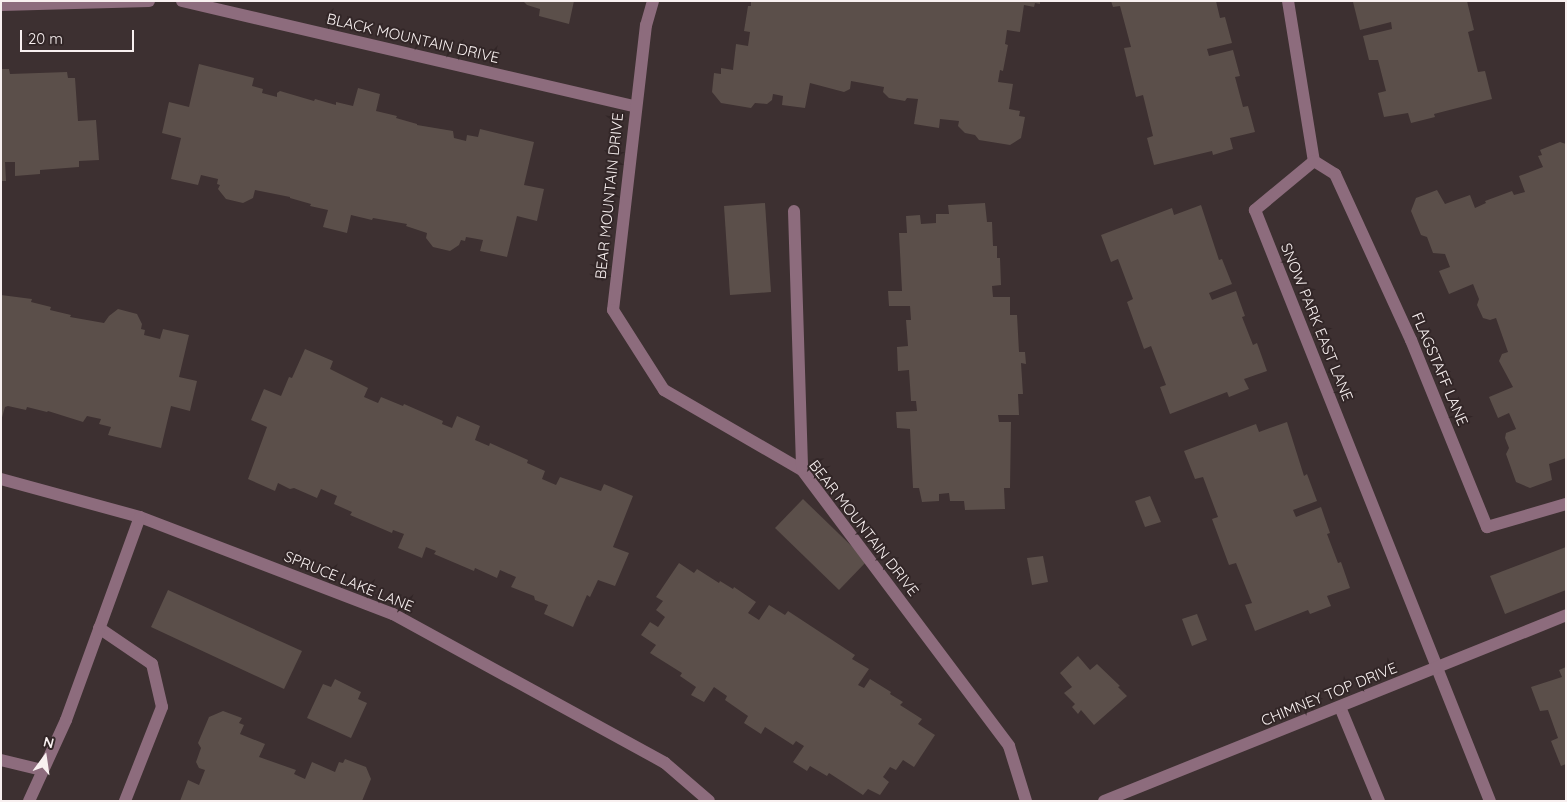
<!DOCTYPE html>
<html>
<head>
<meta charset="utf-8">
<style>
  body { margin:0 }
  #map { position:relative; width:1567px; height:802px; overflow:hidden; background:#3d3031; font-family:Quicksand,sans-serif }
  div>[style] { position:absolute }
  .building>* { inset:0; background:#5b4f4a }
  .lane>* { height:12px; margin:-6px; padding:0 6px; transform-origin:6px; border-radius:6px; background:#8d6c7d }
  .street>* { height:12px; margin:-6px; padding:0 6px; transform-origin:6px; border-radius:6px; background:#8d6c7d }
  span { translate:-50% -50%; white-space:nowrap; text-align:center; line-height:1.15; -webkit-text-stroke:4px #322627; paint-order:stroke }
  .street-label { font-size:15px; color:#f8f0f0 }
  .frame { position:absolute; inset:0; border:2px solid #f8f0f0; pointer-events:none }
  .north { position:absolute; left:20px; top:732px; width:50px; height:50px; -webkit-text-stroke:4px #322627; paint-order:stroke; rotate:14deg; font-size:14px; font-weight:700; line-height:20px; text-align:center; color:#f8f0f0 }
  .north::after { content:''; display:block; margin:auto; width:18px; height:22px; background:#f8f0f0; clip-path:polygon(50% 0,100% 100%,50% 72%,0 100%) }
  .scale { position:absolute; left:20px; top:30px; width:114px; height:22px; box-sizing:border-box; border:2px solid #f8f0f0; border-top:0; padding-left:6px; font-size:15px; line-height:18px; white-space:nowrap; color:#f8f0f0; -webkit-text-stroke:4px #322627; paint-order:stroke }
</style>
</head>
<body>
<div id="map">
  <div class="building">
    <i style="clip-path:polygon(523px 1px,574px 1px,569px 24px,539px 16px,540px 9px,527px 5px)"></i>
    <i style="clip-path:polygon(751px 1px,1040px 1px,1040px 4px,1035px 3px,1034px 7px,1024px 5px,1020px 32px,1007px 30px,1005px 44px,1008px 45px,1003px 71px,1000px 70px,998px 82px,1013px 84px,1009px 109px,1020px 111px,1019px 116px,1025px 117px,1021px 138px,1010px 145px,979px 140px,975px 135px,965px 133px,958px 126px,959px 121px,940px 119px,939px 128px,914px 124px,918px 99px,907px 98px,905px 101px,889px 98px,883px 92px,884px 87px,851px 81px,850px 89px,844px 92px,810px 83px,805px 108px,782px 105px,783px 96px,773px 94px,772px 100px,767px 104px,755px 103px,751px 108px,721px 103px,712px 92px,714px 73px,721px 74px,721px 68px,733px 70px,736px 44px,748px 46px,750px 32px,744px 31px,748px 6px,751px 6px)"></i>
    <i style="clip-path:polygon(1111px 1px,1216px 1px,1220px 18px,1225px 17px,1232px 43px,1207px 49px,1209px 56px,1233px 50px,1240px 76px,1235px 77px,1243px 107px,1248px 106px,1255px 132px,1230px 138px,1233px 149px,1213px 155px,1212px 151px,1154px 165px,1147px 138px,1153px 136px,1143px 95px,1136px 97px,1124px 48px,1131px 47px,1120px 6px,1113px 7px)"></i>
    <i style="clip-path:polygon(1467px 1px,1474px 30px,1468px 32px,1478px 72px,1485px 71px,1492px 99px,1434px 114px,1435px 117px,1411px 123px,1408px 113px,1384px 117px,1378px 93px,1386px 91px,1378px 60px,1369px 60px,1363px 36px,1392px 29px,1391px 22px,1360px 30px,1353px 2px)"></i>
    <i style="clip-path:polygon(199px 64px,254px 78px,252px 86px,263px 89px,262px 93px,277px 97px,277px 93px,280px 91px,314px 101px,315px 99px,336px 105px,336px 102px,353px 106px,358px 88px,380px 94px,376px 111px,397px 116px,396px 118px,417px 124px,417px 125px,453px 131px,454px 138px,466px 141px,467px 135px,478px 137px,480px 129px,534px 142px,524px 185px,544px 189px,537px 221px,517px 216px,507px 257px,480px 251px,483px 240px,466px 237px,465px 241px,461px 240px,459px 245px,450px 251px,433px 247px,426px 238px,427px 233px,406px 226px,407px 224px,373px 218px,372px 220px,351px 215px,347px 233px,323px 227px,328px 210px,310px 206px,311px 204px,290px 198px,290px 197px,255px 190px,253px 198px,243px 203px,226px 199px,218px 189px,220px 185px,217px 184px,218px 179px,201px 175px,198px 185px,171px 179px,181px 138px,162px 133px,169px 102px,189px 107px)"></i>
    <i style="clip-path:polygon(1px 69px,9px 69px,10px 74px,67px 72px,68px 78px,75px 78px,78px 121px,96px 120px,99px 160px,79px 161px,79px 167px,40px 170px,40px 174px,15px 176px,15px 162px,5px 162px,6px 181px,1px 181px)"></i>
    <i style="clip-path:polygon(1560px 142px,1566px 144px,1566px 458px,1549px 464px,1552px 480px,1530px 488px,1516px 482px,1506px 454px,1509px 448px,1505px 438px,1506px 433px,1516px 429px,1509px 413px,1498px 418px,1489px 397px,1513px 387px,1499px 361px,1502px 354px,1508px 352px,1496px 318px,1490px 320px,1483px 318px,1477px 305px,1479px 299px,1473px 284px,1449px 294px,1439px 271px,1450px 267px,1445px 254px,1433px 253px,1427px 237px,1421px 235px,1411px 211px,1416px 198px,1437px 190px,1445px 204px,1470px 195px,1475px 208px,1486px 203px,1485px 201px,1512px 191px,1514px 195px,1525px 192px,1519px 176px,1543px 167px,1538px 156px,1542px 155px,1540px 150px)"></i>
    <i style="clip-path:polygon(765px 203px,771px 292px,730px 295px,724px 206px)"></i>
    <i style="clip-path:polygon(985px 203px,987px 222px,992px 222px,993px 246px,997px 246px,997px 258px,1000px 258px,1001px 285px,992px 286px,993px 297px,1010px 297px,1010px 315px,1017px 315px,1019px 352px,1025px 352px,1026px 364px,1021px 363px,1023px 394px,1018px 394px,1019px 415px,998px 415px,999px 422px,1011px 422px,1010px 488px,1004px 488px,1005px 509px,965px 510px,964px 501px,950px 501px,949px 493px,939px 494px,939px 501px,922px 502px,919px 488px,913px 488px,910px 429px,897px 428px,896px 412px,917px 411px,916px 401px,911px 401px,909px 370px,898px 371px,897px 347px,908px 346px,906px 320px,911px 320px,910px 306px,889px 306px,888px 291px,902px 291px,899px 233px,907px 233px,906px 216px,920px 215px,921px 224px,936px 223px,936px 214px,949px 214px,948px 205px)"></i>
    <i style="clip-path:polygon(1201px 205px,1219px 260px,1222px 259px,1232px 284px,1209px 293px,1212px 300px,1236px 291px,1245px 316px,1242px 317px,1253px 345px,1257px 343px,1267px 371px,1244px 379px,1249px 389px,1229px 397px,1227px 392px,1170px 414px,1160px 387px,1166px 385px,1151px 346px,1144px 349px,1127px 302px,1133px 299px,1118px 259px,1111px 262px,1101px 235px,1172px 208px,1174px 215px)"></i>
    <i style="clip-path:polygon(1px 295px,32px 299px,31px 302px,51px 307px,50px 310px,71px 315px,70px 317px,104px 323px,109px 316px,118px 309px,137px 314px,142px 324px,141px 329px,145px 330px,144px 335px,160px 339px,163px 329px,189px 335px,179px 377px,197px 381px,190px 411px,171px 406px,161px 448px,108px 435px,111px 427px,99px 424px,101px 419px,87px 416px,83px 422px,48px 411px,47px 412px,27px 407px,26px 410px,8px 406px,5px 407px,1px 421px)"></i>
    <i style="clip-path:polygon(305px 349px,333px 361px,330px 369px,368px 388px,364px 397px,378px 403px,381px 397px,403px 406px,404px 404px,443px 421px,442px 424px,452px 428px,457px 416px,480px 426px,475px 440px,489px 446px,490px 443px,528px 460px,527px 463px,545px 471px,542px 479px,556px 485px,560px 477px,601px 491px,604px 484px,633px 496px,613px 547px,629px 553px,615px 586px,598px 580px,590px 597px,587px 595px,573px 627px,544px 614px,548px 605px,535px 600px,534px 596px,511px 587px,516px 577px,500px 570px,497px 578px,475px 568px,474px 571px,434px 554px,436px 551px,426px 547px,422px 558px,398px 548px,404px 534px,393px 530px,392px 533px,350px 515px,352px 512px,334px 504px,337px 496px,321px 489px,317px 498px,294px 488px,290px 489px,278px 483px,275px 491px,248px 479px,267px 427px,251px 420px,264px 389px,281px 396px,289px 377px,292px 378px)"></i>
    <i style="clip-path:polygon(1287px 422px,1304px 476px,1307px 474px,1317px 501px,1293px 510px,1296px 517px,1321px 507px,1330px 533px,1327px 534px,1338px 563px,1341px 562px,1350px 588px,1327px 596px,1331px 606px,1310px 614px,1308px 610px,1255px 631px,1245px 605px,1252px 603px,1236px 563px,1229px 565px,1212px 519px,1218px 517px,1203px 477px,1195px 479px,1184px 451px,1256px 424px,1259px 432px)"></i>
    <i style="clip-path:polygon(1150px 496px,1161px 522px,1145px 527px,1135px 501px)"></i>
    <i style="clip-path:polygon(803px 499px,867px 561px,839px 590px,775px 528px)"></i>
    <i style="clip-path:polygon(1566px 547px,1566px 590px,1505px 614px,1490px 576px)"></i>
    <i style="clip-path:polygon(1043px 556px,1048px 582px,1032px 585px,1027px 558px)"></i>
    <i style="clip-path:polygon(679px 563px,694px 573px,697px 569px,719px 583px,720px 581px,733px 589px,734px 587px,756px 602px,748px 613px,759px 620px,769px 605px,785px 615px,788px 611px,855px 655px,852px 659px,869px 669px,858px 685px,864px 688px,870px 679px,891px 692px,890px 694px,903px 702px,900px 705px,922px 719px,918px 724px,935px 735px,914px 767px,903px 760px,896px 770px,890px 767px,883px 777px,889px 782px,880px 795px,868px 789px,863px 795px,829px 773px,827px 776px,810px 766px,807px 771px,793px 762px,804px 746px,796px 741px,793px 745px,765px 727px,761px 734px,744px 723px,748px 716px,725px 700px,727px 696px,714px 687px,704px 702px,691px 695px,696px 687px,680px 676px,682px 673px,650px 653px,656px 645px,641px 635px,650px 622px,658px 627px,665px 617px,656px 610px,663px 601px,656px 597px)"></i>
    <i style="clip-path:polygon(168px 590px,302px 651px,284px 689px,151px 627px)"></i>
    <i style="clip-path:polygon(1197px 614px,1207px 640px,1192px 646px,1182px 619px)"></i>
    <i style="clip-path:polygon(1078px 656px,1090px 670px,1097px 664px,1120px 686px,1118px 687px,1127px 696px,1094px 725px,1081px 710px,1078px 714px,1072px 707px,1075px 704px,1064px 693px,1072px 687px,1060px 673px)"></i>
    <i style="clip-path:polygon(1566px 667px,1566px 764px,1561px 766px,1551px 741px,1558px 738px,1548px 710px,1540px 711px,1531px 687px,1562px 677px,1559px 670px)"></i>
    <i style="clip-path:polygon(335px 679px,361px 692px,358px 699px,367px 703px,351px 738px,307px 718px,323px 684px,331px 687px)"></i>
    <i style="clip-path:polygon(223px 711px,242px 718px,239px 723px,244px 725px,240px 734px,265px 744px,259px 757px,296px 770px,294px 774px,305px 779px,312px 762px,335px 772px,339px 762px,343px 763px,345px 759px,366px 767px,371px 779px,362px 801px,180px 801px,188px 780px,199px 785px,205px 770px,199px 768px,196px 762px,201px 748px,198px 743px,209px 717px)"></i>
  </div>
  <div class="lane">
    <i style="left:1437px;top:668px;width:143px;rotate:68.3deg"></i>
    <i style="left:1340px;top:707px;width:102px;rotate:67.5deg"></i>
  </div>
  <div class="street">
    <i style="left:182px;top:1px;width:466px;rotate:13.1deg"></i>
    <i style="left:653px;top:1px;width:25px;rotate:106deg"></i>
    <i style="left:646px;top:25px;width:287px;rotate:96.6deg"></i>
    <i style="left:613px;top:310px;width:95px;rotate:57.5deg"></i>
    <i style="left:664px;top:390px;width:160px;rotate:30.1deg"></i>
    <i style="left:802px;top:470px;width:345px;rotate:53.1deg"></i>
    <i style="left:1009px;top:746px;width:58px;rotate:72.8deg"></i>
    <i style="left:1288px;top:1px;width:162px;rotate:80.8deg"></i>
    <i style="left:1px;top:5px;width:148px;rotate:-1.5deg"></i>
    <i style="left:1314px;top:161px;width:77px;rotate:140.3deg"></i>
    <i style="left:1255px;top:210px;width:493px;rotate:68.3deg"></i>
    <i style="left:1314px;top:161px;width:25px;rotate:32deg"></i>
    <i style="left:1335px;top:174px;width:183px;rotate:65.4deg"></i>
    <i style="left:1411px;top:340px;width:202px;rotate:67.9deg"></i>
    <i style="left:1487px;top:527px;width:82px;rotate:-16.2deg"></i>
    <i style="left:794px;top:211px;width:259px;rotate:88.2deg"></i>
    <i style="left:1px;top:479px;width:144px;rotate:15.3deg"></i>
    <i style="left:140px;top:517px;width:271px;rotate:21deg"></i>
    <i style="left:393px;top:614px;width:310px;rotate:28.7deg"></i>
    <i style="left:665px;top:763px;width:58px;rotate:40.8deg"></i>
    <i style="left:99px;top:628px;width:64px;rotate:34.2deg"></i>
    <i style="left:152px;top:664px;width:44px;rotate:76.9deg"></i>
    <i style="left:162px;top:707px;width:101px;rotate:111.5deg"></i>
    <i style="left:1px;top:760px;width:42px;rotate:13.7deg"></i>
    <i style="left:29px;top:801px;width:89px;rotate:-65.4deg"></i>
    <i style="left:66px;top:720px;width:216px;rotate:-70deg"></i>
    <i style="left:1104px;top:801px;width:498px;rotate:-21.9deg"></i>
  </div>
  <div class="street-label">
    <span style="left:413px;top:38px;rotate:13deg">BLACK MOUNTAIN DRIVE</span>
    <span style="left:609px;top:196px;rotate:-84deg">BEAR MOUNTAIN DRIVE</span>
    <span style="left:1317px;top:322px;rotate:68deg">SNOW PARK EAST LANE</span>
    <span style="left:1440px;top:369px;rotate:67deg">FLAGSTAFF LANE</span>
    <span style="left:864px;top:528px;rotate:52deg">BEAR MOUNTAIN DRIVE</span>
    <span style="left:349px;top:581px;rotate:22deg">SPRUCE LAKE LANE</span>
    <span style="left:1329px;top:694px;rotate:-22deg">CHIMNEY TOP DRIVE</span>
  </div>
  <div class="frame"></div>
  <div class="north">N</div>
  <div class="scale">20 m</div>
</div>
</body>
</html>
